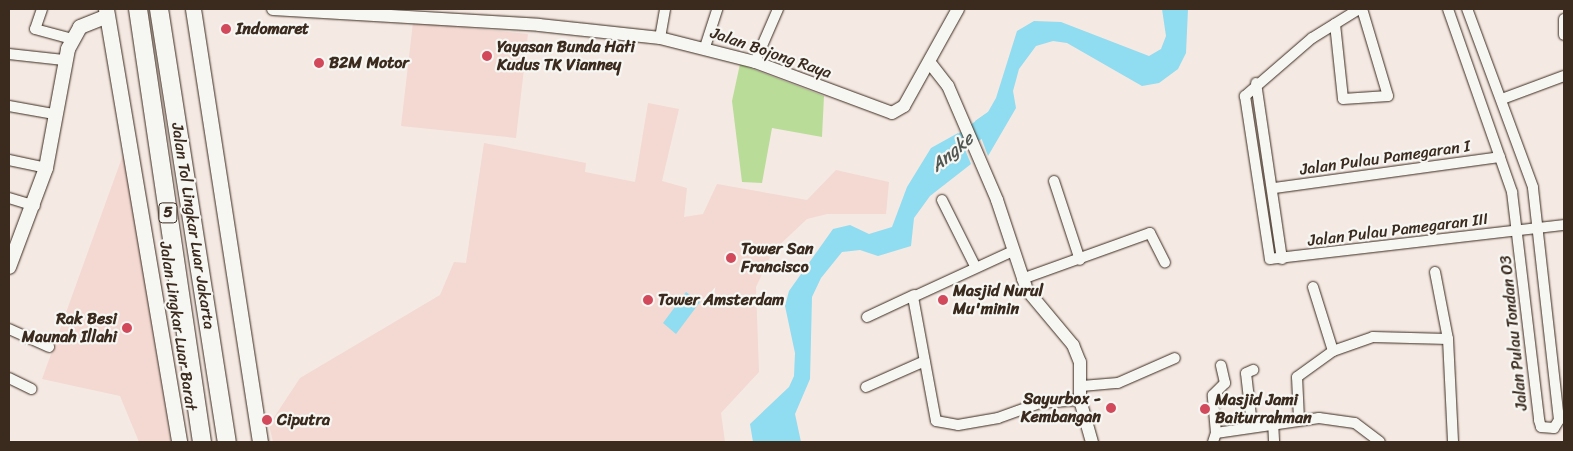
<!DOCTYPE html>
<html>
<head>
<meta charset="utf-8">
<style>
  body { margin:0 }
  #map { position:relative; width:1573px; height:451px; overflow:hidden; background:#f5e9e3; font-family:Sriracha,sans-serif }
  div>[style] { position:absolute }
  .built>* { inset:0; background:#f3d9d2 }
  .green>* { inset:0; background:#b9dd98 }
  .water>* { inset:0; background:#90dcf0 }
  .river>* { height:18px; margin:-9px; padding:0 9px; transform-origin:9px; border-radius:9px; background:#90dcf0 }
  .roads { filter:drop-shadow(0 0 1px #3b2a1e) drop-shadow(0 0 1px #3b2a1e) }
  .minor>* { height:10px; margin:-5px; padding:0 5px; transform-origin:5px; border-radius:5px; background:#f6f6f2 }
  .tertiary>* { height:12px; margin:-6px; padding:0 6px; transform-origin:6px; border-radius:6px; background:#f6f6f2 }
  .secondary>* { height:14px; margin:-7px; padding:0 7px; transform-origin:7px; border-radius:7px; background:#f6f6f2 }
  .primary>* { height:15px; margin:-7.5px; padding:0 7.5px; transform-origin:7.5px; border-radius:7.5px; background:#f6f6f2 }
  .motorway>* { height:18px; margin:-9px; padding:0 9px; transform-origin:9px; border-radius:9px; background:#f6f6f2 }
  .dots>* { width:14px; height:14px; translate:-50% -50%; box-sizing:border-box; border:2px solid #f6f6f2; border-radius:50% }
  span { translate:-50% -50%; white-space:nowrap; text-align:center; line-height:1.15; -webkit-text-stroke:4.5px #f6f6f2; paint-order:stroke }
  .shield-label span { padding:1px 4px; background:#f6f6f2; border:1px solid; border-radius:4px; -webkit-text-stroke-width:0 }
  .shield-label { font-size:15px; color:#3b2a1e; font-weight:700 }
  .poi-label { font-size:16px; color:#3b2a1e; font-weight:700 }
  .left { translate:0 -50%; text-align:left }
  .right { translate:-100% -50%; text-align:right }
  .street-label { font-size:16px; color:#3b2a1e }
  .water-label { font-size:18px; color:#505652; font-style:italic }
  .frame { position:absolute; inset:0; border:10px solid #3b2a1e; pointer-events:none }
</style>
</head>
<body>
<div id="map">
  <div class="built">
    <i style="clip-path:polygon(413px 22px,528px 34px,516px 138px,401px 126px)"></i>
    <i style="clip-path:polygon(648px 103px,679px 109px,662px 181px,687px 188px,684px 217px,703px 214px,717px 184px,807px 200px,836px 170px,889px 182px,886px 214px,827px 214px,807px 219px,773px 251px,756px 287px,759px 372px,721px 413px,725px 442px,273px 442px,269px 425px,300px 378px,440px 295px,454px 262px,466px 263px,484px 143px,586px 163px,585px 172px,635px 182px)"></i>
    <i style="clip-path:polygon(124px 152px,171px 442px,139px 442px,120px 396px,42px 379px)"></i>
  </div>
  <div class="green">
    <i style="clip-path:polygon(740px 64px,824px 96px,822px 137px,772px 128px,762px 183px,742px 182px,732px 101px)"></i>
  </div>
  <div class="water">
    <i style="clip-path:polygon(1162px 9px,1188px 9px,1186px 53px,1178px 69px,1159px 83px,1142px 86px,1067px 43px,1053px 41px,1036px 46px,1019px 69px,1013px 91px,1016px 108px,988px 156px,975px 121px,988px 112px,996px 98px,1017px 31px,1034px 21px,1061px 22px,1149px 56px,1161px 49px,1166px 36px)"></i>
    <i style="clip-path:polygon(958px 133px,971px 164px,930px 196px,914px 218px,911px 246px,878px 256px,860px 250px,842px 252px,821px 278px,812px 297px,810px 379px,795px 414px,801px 442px,753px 442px,750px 424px,789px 387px,794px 376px,795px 353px,785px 306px,789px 291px,833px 229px,850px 225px,869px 234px,892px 227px,907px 187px,931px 148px)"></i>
    <i style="clip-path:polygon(686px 292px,700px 302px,676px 334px,663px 323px)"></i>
  </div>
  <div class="river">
    <i style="left:944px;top:155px;width:67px;rotate:-35.8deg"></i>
  </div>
  <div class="roads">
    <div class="minor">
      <i style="left:42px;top:9px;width:21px;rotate:109deg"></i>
      <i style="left:35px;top:29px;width:38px;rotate:15deg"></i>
      <i style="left:1359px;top:9px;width:55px;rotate:148.3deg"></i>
      <i style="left:1312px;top:38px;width:89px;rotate:139.1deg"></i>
      <i style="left:1245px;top:96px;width:165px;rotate:81.3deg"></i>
      <i style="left:1270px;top:259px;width:296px;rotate:-6.6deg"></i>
      <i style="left:1448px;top:9px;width:194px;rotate:70.7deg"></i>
      <i style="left:1512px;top:192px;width:230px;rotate:83.2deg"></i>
      <i style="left:1539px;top:420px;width:7px;rotate:74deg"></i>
      <i style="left:1541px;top:427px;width:13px;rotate:4deg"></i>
      <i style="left:1554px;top:428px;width:9px;rotate:-58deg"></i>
      <i style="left:1559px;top:420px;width:234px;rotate:-96.4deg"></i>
      <i style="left:1533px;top:187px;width:190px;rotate:-110.3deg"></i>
      <i style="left:1564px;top:19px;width:16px;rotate:90deg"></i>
      <i style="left:1335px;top:24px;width:75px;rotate:83.9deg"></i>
      <i style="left:1343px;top:99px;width:45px;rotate:-3.8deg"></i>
      <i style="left:1388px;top:96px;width:91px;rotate:-106.6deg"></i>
      <i style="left:660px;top:38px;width:29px;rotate:-80deg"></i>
      <i style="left:705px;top:47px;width:40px;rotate:-72deg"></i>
      <i style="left:9px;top:54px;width:55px;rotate:6.2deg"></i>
      <i style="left:755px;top:62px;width:58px;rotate:-66.5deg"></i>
      <i style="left:1256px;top:83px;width:178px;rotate:81.6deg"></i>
      <i style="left:1502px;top:99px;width:66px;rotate:-20.4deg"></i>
      <i style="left:9px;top:106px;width:46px;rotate:10.1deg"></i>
      <i style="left:9px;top:160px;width:38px;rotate:12deg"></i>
      <i style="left:1054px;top:181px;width:83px;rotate:71.8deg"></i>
      <i style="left:1274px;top:188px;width:228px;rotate:-7.8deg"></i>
      <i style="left:9px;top:198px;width:27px;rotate:17deg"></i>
      <i style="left:942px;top:200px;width:74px;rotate:63.4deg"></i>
      <i style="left:1013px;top:251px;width:110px;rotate:155.3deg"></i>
      <i style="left:913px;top:297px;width:126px;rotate:79.5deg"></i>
      <i style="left:936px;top:421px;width:22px;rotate:10deg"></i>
      <i style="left:958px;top:425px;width:41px;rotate:-9.9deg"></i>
      <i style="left:998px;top:418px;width:45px;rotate:-19.7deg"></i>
      <i style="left:1040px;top:403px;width:40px;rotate:-4.3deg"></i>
      <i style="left:1435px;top:272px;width:68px;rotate:79deg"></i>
      <i style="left:1022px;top:279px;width:136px;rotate:-19.8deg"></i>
      <i style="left:1150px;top:233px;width:33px;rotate:63deg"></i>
      <i style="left:1313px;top:287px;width:67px;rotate:72.6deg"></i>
      <i style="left:867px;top:317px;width:52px;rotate:-25.1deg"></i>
      <i style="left:9px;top:329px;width:44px;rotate:24.2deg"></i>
      <i style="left:9px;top:378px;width:25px;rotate:26deg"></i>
      <i style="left:1082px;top:386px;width:36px;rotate:-5deg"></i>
      <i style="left:1118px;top:383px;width:62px;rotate:-23.7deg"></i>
      <i style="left:866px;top:387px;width:64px;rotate:-23.8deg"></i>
      <i style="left:1299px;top:419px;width:42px;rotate:-92.7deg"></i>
      <i style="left:1297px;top:377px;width:44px;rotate:-35.8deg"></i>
      <i style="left:1333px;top:351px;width:42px;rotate:-19.3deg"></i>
      <i style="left:1373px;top:337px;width:75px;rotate:1.5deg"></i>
      <i style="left:1448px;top:339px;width:103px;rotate:87.2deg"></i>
      <i style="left:1273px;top:421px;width:21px;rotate:87deg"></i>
      <i style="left:1252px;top:425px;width:52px;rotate:-96.6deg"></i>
      <i style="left:1246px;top:373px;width:8px;rotate:-23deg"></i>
      <i style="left:1216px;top:433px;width:38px;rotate:-95deg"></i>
      <i style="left:1213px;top:395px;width:17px;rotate:-45deg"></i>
      <i style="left:1225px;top:383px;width:18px;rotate:-103deg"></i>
      <i style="left:1213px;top:442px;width:9px;rotate:-72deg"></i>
      <i style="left:1216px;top:433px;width:104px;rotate:-8.3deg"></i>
      <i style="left:1319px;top:418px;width:36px;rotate:8deg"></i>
      <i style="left:1355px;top:423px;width:31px;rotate:37deg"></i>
    </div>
    <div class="tertiary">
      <i style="left:273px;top:9px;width:266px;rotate:3.4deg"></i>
      <i style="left:539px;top:25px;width:122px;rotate:6.1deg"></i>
      <i style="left:660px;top:38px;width:98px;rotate:14.2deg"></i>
      <i style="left:755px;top:62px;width:146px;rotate:20.4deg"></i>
      <i style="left:892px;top:113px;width:14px;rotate:-30deg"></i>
      <i style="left:904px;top:106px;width:111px;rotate:-60.9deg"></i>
      <i style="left:930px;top:63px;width:29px;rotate:52deg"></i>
      <i style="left:948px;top:86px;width:124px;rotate:66.7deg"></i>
      <i style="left:997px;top:200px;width:95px;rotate:71.6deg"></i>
      <i style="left:1027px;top:290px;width:72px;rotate:50.1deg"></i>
      <i style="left:1073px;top:345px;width:18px;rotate:68deg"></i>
      <i style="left:1080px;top:362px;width:38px;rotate:90deg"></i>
      <i style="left:1080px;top:400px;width:44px;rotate:74.1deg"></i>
    </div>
    <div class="secondary">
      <i style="left:9px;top:267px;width:106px;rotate:-69.5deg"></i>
      <i style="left:46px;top:168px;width:121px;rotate:-79.5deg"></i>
      <i style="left:68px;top:49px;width:25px;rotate:-61deg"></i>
      <i style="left:80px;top:27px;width:29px;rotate:-22deg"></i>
    </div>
    <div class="primary">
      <i style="left:106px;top:9px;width:439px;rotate:80.4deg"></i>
      <i style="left:193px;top:9px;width:438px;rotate:81.2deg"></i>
    </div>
    <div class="motorway">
      <i style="left:138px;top:9px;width:438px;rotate:81.6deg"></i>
      <i style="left:159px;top:9px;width:438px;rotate:81.1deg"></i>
    </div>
  </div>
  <div class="dots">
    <i style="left:226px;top:29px;background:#d1495b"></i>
    <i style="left:487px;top:56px;background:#d1495b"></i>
    <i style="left:319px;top:63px;background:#d1495b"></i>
    <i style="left:731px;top:258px;background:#d1495b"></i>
    <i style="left:648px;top:300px;background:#d1495b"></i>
    <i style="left:943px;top:300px;background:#d1495b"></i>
    <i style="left:127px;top:328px;background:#d1495b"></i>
    <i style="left:1111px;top:408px;background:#d1495b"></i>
    <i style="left:1205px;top:409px;background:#d1495b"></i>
    <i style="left:267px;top:420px;background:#d1495b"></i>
  </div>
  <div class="shield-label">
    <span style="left:168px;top:213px">5</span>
  </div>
  <div class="poi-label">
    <span class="left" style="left:236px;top:29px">Indomaret</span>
    <span class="left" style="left:497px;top:56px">Yayasan Bunda Hati<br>Kudus TK Vianney</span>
    <span class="left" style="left:329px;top:63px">B2M Motor</span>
    <span class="left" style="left:741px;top:258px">Tower San<br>Francisco</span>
    <span class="left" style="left:953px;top:300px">Masjid Nurul<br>Mu'minin</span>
    <span class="left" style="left:658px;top:300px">Tower Amsterdam</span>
    <span class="right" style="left:117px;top:328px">Rak Besi<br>Maunah Illahi</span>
    <span class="right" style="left:1101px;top:408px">Sayurbox -<br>Kembangan</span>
    <span class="left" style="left:1215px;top:409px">Masjid Jami<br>Baiturrahman</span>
    <span class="left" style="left:277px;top:420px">Ciputra</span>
  </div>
  <div class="street-label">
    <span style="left:771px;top:53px;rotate:19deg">Jalan Bojong Raya</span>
    <span style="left:1385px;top:158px;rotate:-8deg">Jalan Pulau Pamegaran I</span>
    <span style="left:193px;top:226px;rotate:81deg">Jalan Tol Lingkar Luar Jakarta</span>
    <span style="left:1398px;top:230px;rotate:-7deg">Jalan Pulau Pamegaran III</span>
    <span style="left:178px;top:326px;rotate:81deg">Jalan Lingkar Luar Barat</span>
    <span style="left:1514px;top:333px;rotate:-96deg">Jalan Pulau Tondan O3</span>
  </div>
  <div class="water-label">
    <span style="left:952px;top:152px;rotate:-40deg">Angke</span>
  </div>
  <div class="frame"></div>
</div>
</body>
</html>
